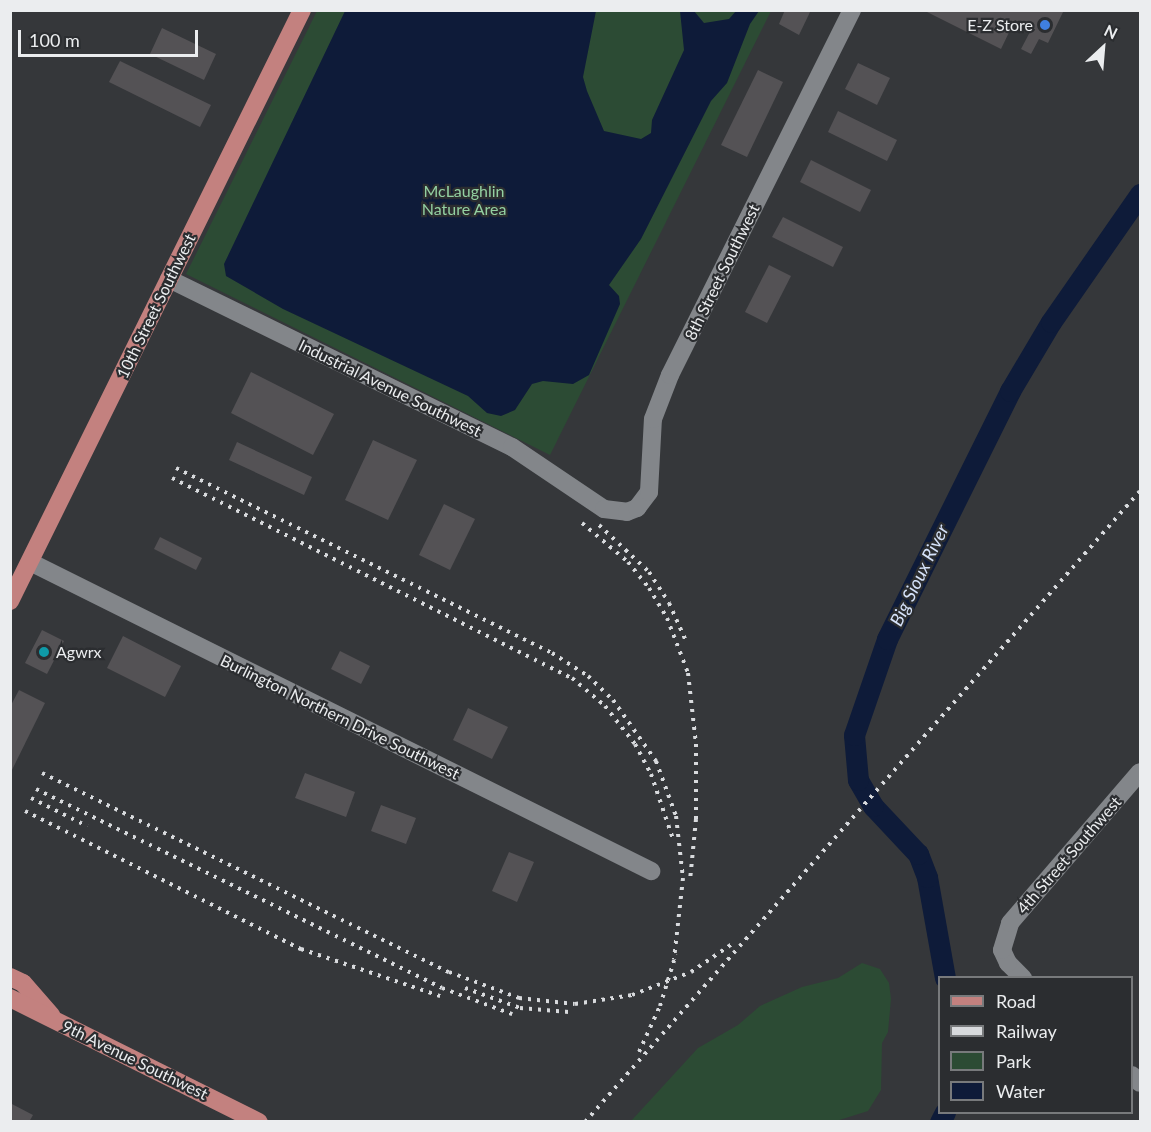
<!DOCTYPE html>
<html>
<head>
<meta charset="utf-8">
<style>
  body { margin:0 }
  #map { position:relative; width:1151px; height:1132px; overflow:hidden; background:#35373a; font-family:Lato,sans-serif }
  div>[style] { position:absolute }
  .green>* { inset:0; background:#2c4b34 }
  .water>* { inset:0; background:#0e1b39 }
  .river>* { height:21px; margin:-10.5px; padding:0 10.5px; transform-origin:10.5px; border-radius:10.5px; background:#0e1b39 }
  .building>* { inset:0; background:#545255 }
  .minor>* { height:18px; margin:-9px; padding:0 9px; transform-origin:9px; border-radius:9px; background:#83868a }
  .major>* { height:18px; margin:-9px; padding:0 9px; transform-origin:9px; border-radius:9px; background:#c3817f }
  .rail>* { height:4px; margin-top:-2px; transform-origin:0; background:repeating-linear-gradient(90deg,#d8dadd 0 3px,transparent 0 9px) }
  .dots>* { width:16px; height:16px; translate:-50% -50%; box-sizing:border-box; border:3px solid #2b2d30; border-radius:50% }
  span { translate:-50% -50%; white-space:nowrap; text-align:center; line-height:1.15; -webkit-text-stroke:4.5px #2b2d30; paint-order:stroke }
  .poi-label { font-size:16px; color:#ebedef }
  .right { translate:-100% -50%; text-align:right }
  .left { translate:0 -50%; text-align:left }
  .park-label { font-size:16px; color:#93d0a1 }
  .street-label { font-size:16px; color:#ebedef }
  .water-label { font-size:18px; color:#d6e3fb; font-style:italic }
  .frame { position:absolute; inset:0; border:12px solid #ebedef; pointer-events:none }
  .legend { position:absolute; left:938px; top:976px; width:195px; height:138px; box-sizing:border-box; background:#2b2d30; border:2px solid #787a7c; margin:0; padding:8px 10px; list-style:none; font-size:18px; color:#ebedef }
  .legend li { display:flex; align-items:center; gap:12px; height:30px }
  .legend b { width:30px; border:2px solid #787a7c }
  .north { position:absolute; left:1073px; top:18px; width:60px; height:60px; -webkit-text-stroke:4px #2b2d30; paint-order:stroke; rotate:26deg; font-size:16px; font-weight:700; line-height:24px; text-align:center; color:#ebedef }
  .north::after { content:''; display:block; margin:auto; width:21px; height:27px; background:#ebedef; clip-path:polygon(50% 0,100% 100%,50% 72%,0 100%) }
  .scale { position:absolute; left:18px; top:30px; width:180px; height:27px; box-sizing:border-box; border:3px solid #ebedef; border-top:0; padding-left:8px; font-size:18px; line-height:21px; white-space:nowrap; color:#ebedef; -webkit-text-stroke:4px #2b2d30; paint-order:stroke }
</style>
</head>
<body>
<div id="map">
  <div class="green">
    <i style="clip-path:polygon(317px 11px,771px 11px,550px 455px,186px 274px)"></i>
    <i style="clip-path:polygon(862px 963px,880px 969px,889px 983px,891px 999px,888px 1032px,882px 1043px,881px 1090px,868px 1111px,833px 1122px,631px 1121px,698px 1048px,738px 1025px,760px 1006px,802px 987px,838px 978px)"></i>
  </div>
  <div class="water">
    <i style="clip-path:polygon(345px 11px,596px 11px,583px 77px,587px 91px,604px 131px,641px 139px,651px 133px,652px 120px,684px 50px,680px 11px,694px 11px,704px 23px,729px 19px,736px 11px,759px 11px,750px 24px,727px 83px,711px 101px,641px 239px,609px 285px,619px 296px,620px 304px,589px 375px,573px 384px,543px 381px,532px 384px,515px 410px,501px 416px,487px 413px,468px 396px,283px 309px,226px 276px,224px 264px)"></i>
  </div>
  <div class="river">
    <i style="left:945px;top:978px;width:103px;rotate:-100.1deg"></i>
    <i style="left:927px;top:877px;width:25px;rotate:-111deg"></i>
    <i style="left:918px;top:854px;width:66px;rotate:-133.2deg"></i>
    <i style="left:873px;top:806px;width:30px;rotate:-120deg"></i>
    <i style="left:858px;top:780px;width:45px;rotate:-95.1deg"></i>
    <i style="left:854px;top:735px;width:102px;rotate:-71deg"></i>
    <i style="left:887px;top:639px;width:277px;rotate:-63.6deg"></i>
    <i style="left:1010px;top:391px;width:80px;rotate:-59.3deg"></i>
    <i style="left:1051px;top:322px;width:156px;rotate:-55.2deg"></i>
    <i style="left:940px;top:1122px;width:11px;rotate:-63deg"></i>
  </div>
  <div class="building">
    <i style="clip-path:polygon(785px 10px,811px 10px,799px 35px,779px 24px)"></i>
    <i style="clip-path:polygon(923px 10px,1064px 10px,1048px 43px,1039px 39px,1031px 54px,1021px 49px,1032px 28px,1015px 20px,1001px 49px)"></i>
    <i style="clip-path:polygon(162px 28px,216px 54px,204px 80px,150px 54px)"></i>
    <i style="clip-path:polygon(120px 61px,211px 105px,200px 127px,109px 82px)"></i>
    <i style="clip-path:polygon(858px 63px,890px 78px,877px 105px,845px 89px)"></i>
    <i style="clip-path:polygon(758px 70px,783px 82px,747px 157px,721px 145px)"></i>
    <i style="clip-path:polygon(838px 111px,897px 140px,887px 161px,828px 132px)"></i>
    <i style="clip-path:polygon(811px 160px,871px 190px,860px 212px,800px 182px)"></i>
    <i style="clip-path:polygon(783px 217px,843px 247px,833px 267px,772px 237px)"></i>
    <i style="clip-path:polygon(769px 265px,791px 276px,767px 323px,745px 312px)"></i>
    <i style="clip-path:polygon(251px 372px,334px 414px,313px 455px,231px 413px)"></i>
    <i style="clip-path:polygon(373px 440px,417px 460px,388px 520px,345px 500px)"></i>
    <i style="clip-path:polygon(237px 442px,312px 477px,304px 495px,229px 460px)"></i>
    <i style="clip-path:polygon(444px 504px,475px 519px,450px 570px,419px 555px)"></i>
    <i style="clip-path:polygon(160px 537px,202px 558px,196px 570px,154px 549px)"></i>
    <i style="clip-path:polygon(42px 630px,64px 641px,47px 674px,25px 663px)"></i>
    <i style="clip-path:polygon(123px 636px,181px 666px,165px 697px,107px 668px)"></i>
    <i style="clip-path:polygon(340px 651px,370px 666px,361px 684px,331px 669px)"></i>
    <i style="clip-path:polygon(19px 690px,45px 703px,10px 774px,10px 707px)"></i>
    <i style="clip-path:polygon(468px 708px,508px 727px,492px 759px,453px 740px)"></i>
    <i style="clip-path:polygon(305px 773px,355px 792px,346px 817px,295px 798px)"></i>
    <i style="clip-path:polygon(381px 805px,416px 818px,406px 844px,371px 831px)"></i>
    <i style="clip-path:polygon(509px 852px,534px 862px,517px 902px,492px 891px)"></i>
    <i style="clip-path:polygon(10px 1103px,33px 1115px,29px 1122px,10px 1122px)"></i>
  </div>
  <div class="minor">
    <i style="left:169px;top:279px;width:382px;rotate:26.1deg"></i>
    <i style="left:512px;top:447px;width:111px;rotate:34deg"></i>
    <i style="left:604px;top:509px;width:23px;rotate:7deg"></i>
    <i style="left:627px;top:512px;width:11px;rotate:-22deg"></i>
    <i style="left:637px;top:508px;width:20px;rotate:-53deg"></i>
    <i style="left:649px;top:492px;width:73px;rotate:-86.9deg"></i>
    <i style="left:653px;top:419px;width:47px;rotate:-68.9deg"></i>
    <i style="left:670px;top:375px;width:408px;rotate:-63.5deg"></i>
    <i style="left:30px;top:562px;width:694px;rotate:26.45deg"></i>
    <i style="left:1023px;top:978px;width:21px;rotate:-135deg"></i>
    <i style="left:1008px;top:963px;width:14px;rotate:-115deg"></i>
    <i style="left:1002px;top:950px;width:28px;rotate:-73deg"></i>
    <i style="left:1010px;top:923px;width:199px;rotate:-49.3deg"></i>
    <i style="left:1132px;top:1075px;width:11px;rotate:45deg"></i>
  </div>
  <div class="major">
    <i style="left:10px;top:601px;width:659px;rotate:-63.71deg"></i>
    <i style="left:10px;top:977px;width:14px;rotate:25deg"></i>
    <i style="left:23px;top:983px;width:43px;rotate:48.8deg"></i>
    <i style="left:10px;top:998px;width:278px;rotate:26.5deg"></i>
  </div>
  <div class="rail">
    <i style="left:176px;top:468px;width:419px;rotate:26.2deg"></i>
    <i style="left:552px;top:653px;width:43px;rotate:32.6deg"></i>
    <i style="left:588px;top:676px;width:35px;rotate:44deg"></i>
    <i style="left:613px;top:700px;width:75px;rotate:54.8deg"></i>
    <i style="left:656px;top:761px;width:59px;rotate:70deg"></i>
    <i style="left:676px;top:816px;width:62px;rotate:83.6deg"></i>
    <i style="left:683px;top:878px;width:82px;rotate:96.3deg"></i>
    <i style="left:172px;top:478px;width:447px;rotate:26.6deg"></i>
    <i style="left:572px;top:678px;width:43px;rotate:40.3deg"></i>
    <i style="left:605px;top:706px;width:48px;rotate:51.7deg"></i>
    <i style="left:635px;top:744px;width:34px;rotate:62deg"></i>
    <i style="left:651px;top:774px;width:69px;rotate:71.3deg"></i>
    <i style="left:582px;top:523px;width:60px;rotate:40.3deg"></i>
    <i style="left:628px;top:562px;width:33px;rotate:51deg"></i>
    <i style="left:649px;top:588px;width:35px;rotate:59deg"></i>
    <i style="left:667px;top:618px;width:59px;rotate:69.1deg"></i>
    <i style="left:688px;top:673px;width:71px;rotate:83.6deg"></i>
    <i style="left:696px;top:744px;width:75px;rotate:90deg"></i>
    <i style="left:696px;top:819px;width:61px;rotate:95.6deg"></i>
    <i style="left:599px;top:525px;width:69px;rotate:43.2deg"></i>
    <i style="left:649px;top:572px;width:37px;rotate:57deg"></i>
    <i style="left:669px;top:603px;width:42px;rotate:65.9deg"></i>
    <i style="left:42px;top:773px;width:453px;rotate:26.1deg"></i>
    <i style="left:449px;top:972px;width:75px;rotate:20.4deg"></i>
    <i style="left:519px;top:998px;width:56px;rotate:6.1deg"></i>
    <i style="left:575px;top:1004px;width:58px;rotate:-9deg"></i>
    <i style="left:632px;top:995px;width:63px;rotate:-21.3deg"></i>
    <i style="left:691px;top:972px;width:53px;rotate:-34.3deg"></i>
    <i style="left:36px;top:789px;width:452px;rotate:26.1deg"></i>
    <i style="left:442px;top:988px;width:75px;rotate:20.4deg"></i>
    <i style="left:31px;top:798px;width:63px;rotate:26.6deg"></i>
    <i style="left:25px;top:811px;width:309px;rotate:26.6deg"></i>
    <i style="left:301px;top:949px;width:147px;rotate:18.7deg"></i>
    <i style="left:465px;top:988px;width:59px;rotate:20deg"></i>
    <i style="left:520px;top:1008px;width:49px;rotate:4.7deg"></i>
    <i style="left:639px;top:1052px;width:51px;rotate:-65.5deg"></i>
    <i style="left:660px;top:1006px;width:54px;rotate:-72.9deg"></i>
    <i style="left:585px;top:1122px;width:840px;rotate:-48.67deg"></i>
  </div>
  <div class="dots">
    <i style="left:1045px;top:25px;background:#3f7fe0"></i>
    <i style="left:44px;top:652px;background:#0f9aa8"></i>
  </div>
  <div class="poi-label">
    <span class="right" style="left:1033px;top:25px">E-Z Store</span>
    <span class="left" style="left:56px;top:652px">Agwrx</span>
  </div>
  <div class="park-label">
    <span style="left:464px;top:200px">McLaughlin<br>Nature Area</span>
  </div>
  <div class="street-label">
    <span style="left:722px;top:272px;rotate:-64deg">8th Street Southwest</span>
    <span style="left:156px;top:306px;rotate:-64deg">10th Street Southwest</span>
    <span style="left:390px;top:388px;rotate:26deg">Industrial Avenue Southwest</span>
    <span style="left:340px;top:717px;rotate:26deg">Burlington Northern Drive Southwest</span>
    <span style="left:1069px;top:855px;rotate:-49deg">4th Street Southwest</span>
    <span style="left:135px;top:1060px;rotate:26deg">9th Avenue Southwest</span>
  </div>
  <div class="water-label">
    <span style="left:919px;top:575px;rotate:-64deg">Big Sioux River</span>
  </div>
  <div class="frame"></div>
  <ul class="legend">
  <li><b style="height:8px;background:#c3817f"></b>Road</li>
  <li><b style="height:8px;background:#d8dadd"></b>Railway</li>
  <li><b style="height:16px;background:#2c4b34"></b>Park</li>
  <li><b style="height:16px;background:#0e1b39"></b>Water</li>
  </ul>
  <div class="north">N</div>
  <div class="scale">100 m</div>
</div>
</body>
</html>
